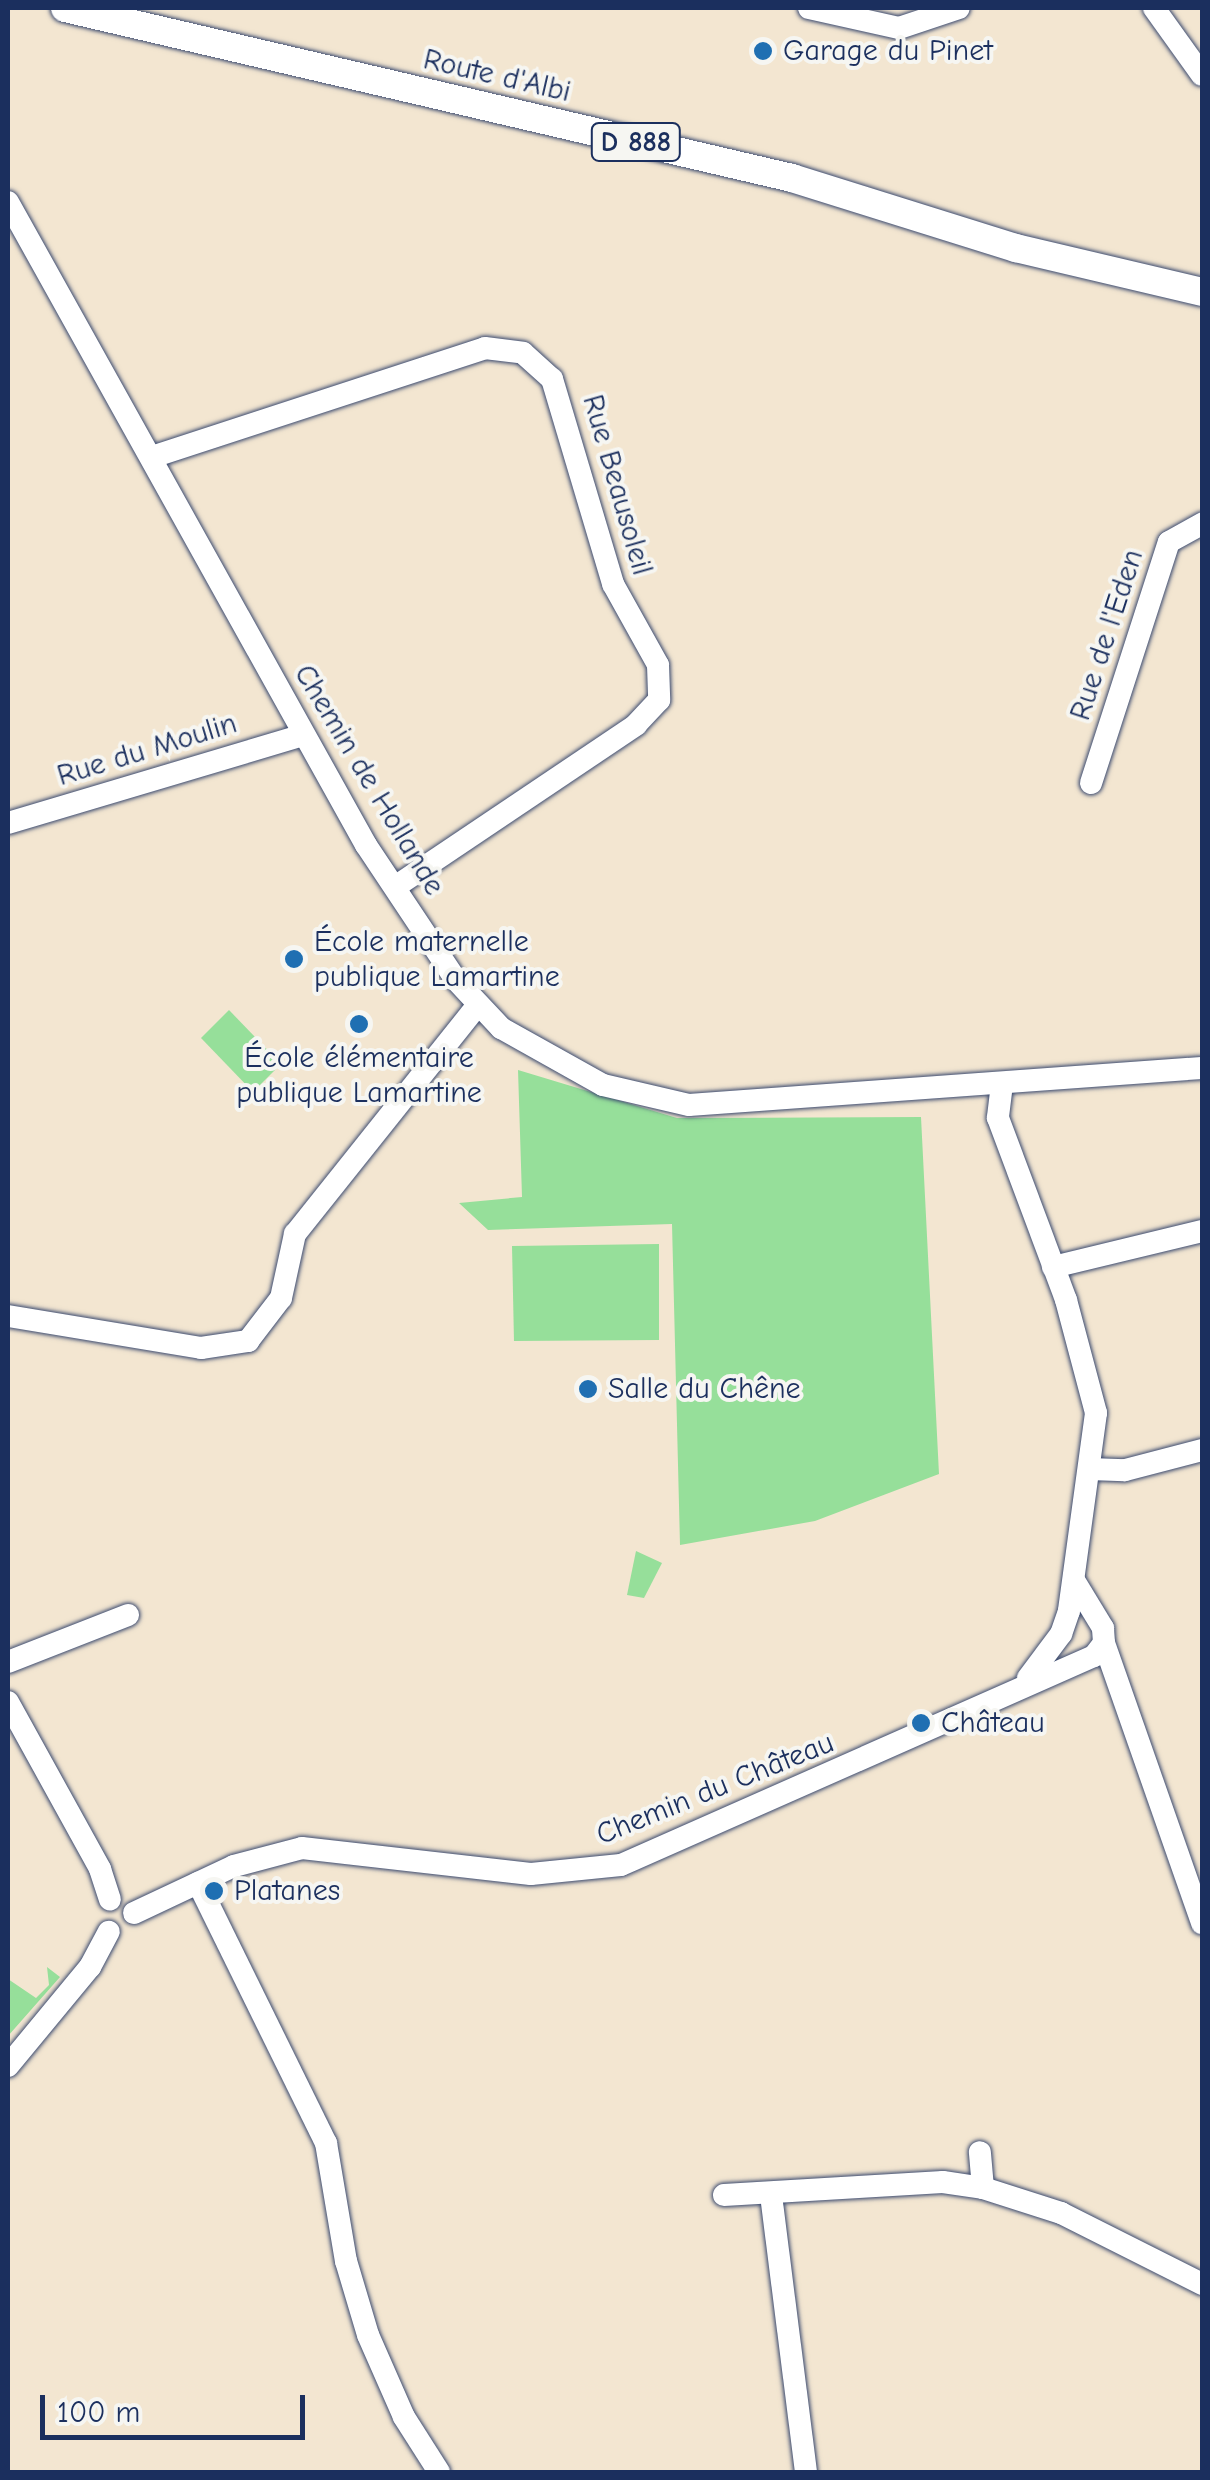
<!DOCTYPE html>
<html>
<head>
<meta charset="utf-8">
<style>
  body { margin:0 }
  #map { position:relative; width:1210px; height:2480px; overflow:hidden; background:#f3e6d1; font-family:"Comic Neue",sans-serif }
  div>[style] { position:absolute }
  .green>* { inset:0; background:#96df9a }
  .roads { filter:drop-shadow(0 0 2px #3b4a6f) drop-shadow(0 0 2px #3b4a6f) }
  .minor>* { height:22px; margin:-11px; padding:0 11px; transform-origin:11px; border-radius:11px; background:#fff }
  .major>* { height:28px; margin:-14px; padding:0 14px; transform-origin:14px; border-radius:14px; background:#fff }
  .dots>* { width:28px; height:28px; translate:-50% -50%; box-sizing:border-box; border:5px solid #f6f6f2; border-radius:50% }
  span { translate:-50% -50%; white-space:nowrap; text-align:center; line-height:1.15; -webkit-text-stroke:8px #f6f6f2; paint-order:stroke }
  .shield-label span { padding:2px 8px; background:#f6f6f2; border:2px solid; border-radius:8px; -webkit-text-stroke-width:0 }
  .shield-label { font-size:28px; color:#1b2f5e; font-weight:700 }
  .poi-label { font-size:30px; color:#1b2f5e }
  .left { translate:0 -50%; text-align:left }
  .street-label { font-size:30px; color:#1b2f5e }
  .frame { position:absolute; inset:0; border:10px solid #1b2f5e; pointer-events:none }
  .scale { position:absolute; left:40px; top:2395px; width:265px; height:45px; box-sizing:border-box; border:5px solid #1b2f5e; border-top:0; padding-left:12px; font-size:30px; line-height:35px; white-space:nowrap; color:#1b2f5e; -webkit-text-stroke:8px #f6f6f2; paint-order:stroke }
</style>
</head>
<body>
<div id="map">
  <div class="green">
    <i style="clip-path:polygon(229px 1010px,281px 1064px,253px 1092px,201px 1038px)"></i>
    <i style="clip-path:polygon(518px 1070px,677px 1118px,921px 1117px,939px 1474px,815px 1521px,680px 1545px,672px 1224px,488px 1230px,459px 1203px,522px 1197px)"></i>
    <i style="clip-path:polygon(659px 1244px,659px 1340px,514px 1341px,512px 1246px)"></i>
    <i style="clip-path:polygon(636px 1551px,662px 1563px,644px 1598px,627px 1595px)"></i>
    <i style="clip-path:polygon(47px 1967px,60px 1977px,8px 2036px,8px 1979px,36px 1998px,49px 1985px)"></i>
  </div>
  <div class="roads">
    <div class="minor">
      <i style="left:809px;top:8px;width:92px;rotate:12.5deg"></i>
      <i style="left:899px;top:28px;width:63px;rotate:-18.4deg"></i>
      <i style="left:1154px;top:8px;width:82px;rotate:54.4deg"></i>
      <i style="left:8px;top:202px;width:736px;rotate:60.89deg"></i>
      <i style="left:366px;top:845px;width:162px;rotate:56.3deg"></i>
      <i style="left:456px;top:980px;width:66px;rotate:46.8deg"></i>
      <i style="left:501px;top:1028px;width:117px;rotate:29.2deg"></i>
      <i style="left:603px;top:1085px;width:88px;rotate:13.1deg"></i>
      <i style="left:689px;top:1105px;width:514px;rotate:-4.13deg"></i>
      <i style="left:155px;top:456px;width:347px;rotate:-18.1deg"></i>
      <i style="left:485px;top:348px;width:38px;rotate:7deg"></i>
      <i style="left:523px;top:353px;width:39px;rotate:42deg"></i>
      <i style="left:552px;top:379px;width:214px;rotate:73.4deg"></i>
      <i style="left:613px;top:584px;width:93px;rotate:60.9deg"></i>
      <i style="left:658px;top:665px;width:35px;rotate:88deg"></i>
      <i style="left:659px;top:700px;width:34px;rotate:133deg"></i>
      <i style="left:636px;top:725px;width:290px;rotate:146.1deg"></i>
      <i style="left:1091px;top:783px;width:253px;rotate:-72.1deg"></i>
      <i style="left:1169px;top:542px;width:38px;rotate:-29deg"></i>
      <i style="left:8px;top:823px;width:308px;rotate:-16.6deg"></i>
      <i style="left:1002px;top:1084px;width:34px;rotate:97deg"></i>
      <i style="left:998px;top:1118px;width:194px;rotate:69.5deg"></i>
      <i style="left:1066px;top:1300px;width:117px;rotate:75.1deg"></i>
      <i style="left:1096px;top:1413px;width:200px;rotate:97.8deg"></i>
      <i style="left:1069px;top:1611px;width:24px;rotate:109deg"></i>
      <i style="left:1061px;top:1634px;width:55px;rotate:126.9deg"></i>
      <i style="left:1053px;top:1267px;width:153px;rotate:-13.6deg"></i>
      <i style="left:8px;top:1316px;width:196px;rotate:9.4deg"></i>
      <i style="left:201px;top:1348px;width:48px;rotate:-8.5deg"></i>
      <i style="left:248px;top:1341px;width:54px;rotate:-52.5deg"></i>
      <i style="left:281px;top:1298px;width:66px;rotate:-77.7deg"></i>
      <i style="left:295px;top:1234px;width:292px;rotate:-51.4deg"></i>
      <i style="left:1089px;top:1469px;width:36px;rotate:2deg"></i>
      <i style="left:1125px;top:1470px;width:80px;rotate:-14.6deg"></i>
      <i style="left:1104px;top:1643px;width:297px;rotate:70.7deg"></i>
      <i style="left:8px;top:1662px;width:129px;rotate:-21.4deg"></i>
      <i style="left:8px;top:1702px;width:191px;rotate:61.1deg"></i>
      <i style="left:100px;top:1869px;width:32px;rotate:72deg"></i>
      <i style="left:198px;top:1883px;width:290px;rotate:63.8deg"></i>
      <i style="left:326px;top:2143px;width:120px;rotate:80.4deg"></i>
      <i style="left:346px;top:2261px;width:77px;rotate:73.4deg"></i>
      <i style="left:368px;top:2335px;width:90px;rotate:66.3deg"></i>
      <i style="left:404px;top:2417px;width:65px;rotate:57.5deg"></i>
      <i style="left:134px;top:1913px;width:110px;rotate:-25.2deg"></i>
      <i style="left:234px;top:1866px;width:70px;rotate:-14.8deg"></i>
      <i style="left:302px;top:1848px;width:230px;rotate:6.5deg"></i>
      <i style="left:531px;top:1874px;width:90px;rotate:-5.7deg"></i>
      <i style="left:621px;top:1865px;width:517px;rotate:-23.84deg"></i>
      <i style="left:1094px;top:1656px;width:16px;rotate:-52deg"></i>
      <i style="left:1104px;top:1643px;width:15px;rotate:-94deg"></i>
      <i style="left:1103px;top:1628px;width:54px;rotate:-121.3deg"></i>
      <i style="left:8px;top:2066px;width:129px;rotate:-50.4deg"></i>
      <i style="left:90px;top:1967px;width:40px;rotate:-62deg"></i>
      <i style="left:983px;top:2188px;width:82px;rotate:17.8deg"></i>
      <i style="left:1061px;top:2213px;width:158px;rotate:26.7deg"></i>
      <i style="left:724px;top:2195px;width:219px;rotate:-3.4deg"></i>
      <i style="left:943px;top:2182px;width:40px;rotate:8.5deg"></i>
      <i style="left:983px;top:2188px;width:36px;rotate:-95deg"></i>
      <i style="left:771px;top:2195px;width:279px;rotate:82.8deg"></i>
    </div>
    <div class="major">
      <i style="left:65px;top:8px;width:747px;rotate:13.16deg"></i>
      <i style="left:792px;top:178px;width:235px;rotate:17.4deg"></i>
      <i style="left:1016px;top:248px;width:191px;rotate:13.3deg"></i>
    </div>
  </div>
  <div class="dots">
    <i style="left:763px;top:51px;background:#1f6fb2"></i>
    <i style="left:294px;top:959px;background:#1f6fb2"></i>
    <i style="left:359px;top:1024px;background:#1f6fb2"></i>
    <i style="left:588px;top:1389px;background:#1f6fb2"></i>
    <i style="left:921px;top:1723px;background:#1f6fb2"></i>
    <i style="left:214px;top:1891px;background:#1f6fb2"></i>
  </div>
  <div class="shield-label">
    <span style="left:636px;top:142px">D 888</span>
  </div>
  <div class="poi-label">
    <span class="left" style="left:783px;top:51px">Garage du Pinet</span>
    <span class="left" style="left:314px;top:959px">École maternelle<br>publique Lamartine</span>
    <span style="left:359px;top:1075px">École élémentaire<br>publique Lamartine</span>
    <span class="left" style="left:608px;top:1389px">Salle du Chêne</span>
    <span class="left" style="left:941px;top:1723px">Château</span>
    <span class="left" style="left:234px;top:1891px">Platanes</span>
  </div>
  <div class="street-label">
    <span style="left:497px;top:76px;rotate:13deg">Route d'Albi</span>
    <span style="left:617px;top:485px;rotate:74deg">Rue Beausoleil</span>
    <span style="left:1107px;top:635px;rotate:-72deg">Rue de l'Eden</span>
    <span style="left:147px;top:750px;rotate:-17deg">Rue du Moulin</span>
    <span style="left:369px;top:780px;rotate:59deg">Chemin de Hollande</span>
    <span style="left:715px;top:1789px;rotate:-22deg">Chemin du Château</span>
  </div>
  <div class="frame"></div>
  <div class="scale">100 m</div>
</div>
</body>
</html>
